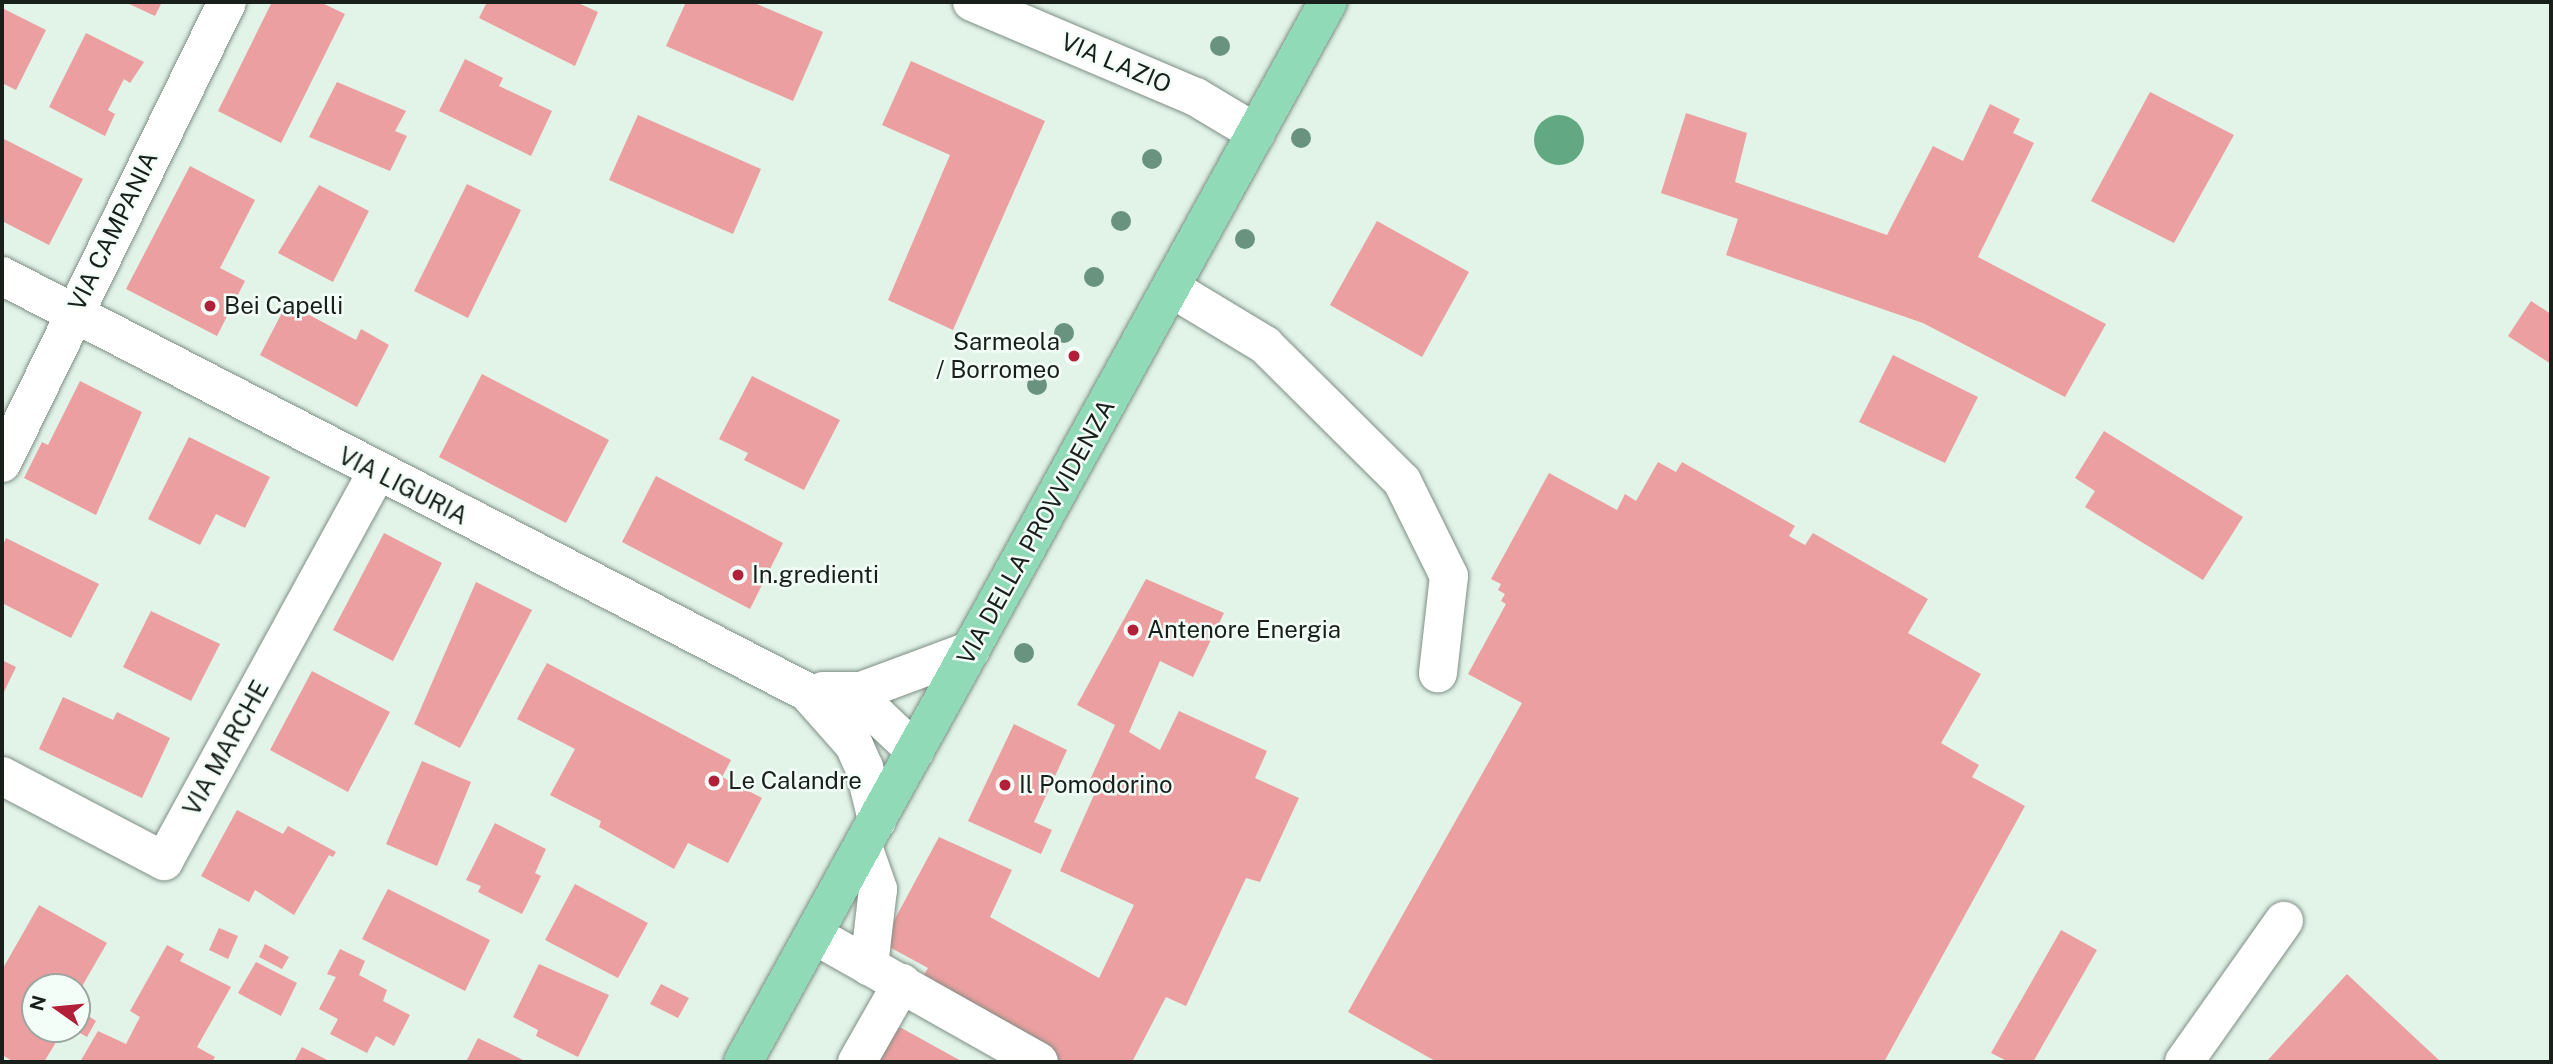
<!DOCTYPE html>
<html>
<head>
<meta charset="utf-8">
<style>
  body { margin:0 }
  #map { position:relative; width:2553px; height:1064px; overflow:hidden; background:#e2f3e8; font-family:"Public Sans",sans-serif }
  div>[style] { position:absolute }
  .water>* { inset:0; background:#62a983 }
  .round { border-radius:50% }
  .building>* { inset:0; background:#eb9fa0 }
  .roads { filter:drop-shadow(0 0 2px #7e8e84) drop-shadow(0 0 2px #7e8e84) }
  .minor>* { height:38px; margin:-19px; padding:0 19px; transform-origin:19px; border-radius:19px; background:#fff }
  .major>* { height:38px; margin:-19px; padding:0 19px; transform-origin:19px; border-radius:19px; background:#91dab7 }
  .trees>* { width:20px; height:20px; margin:-10px; border-radius:50%; background:#69927f }
  .dots>* { width:19px; height:19px; translate:-50% -50%; box-sizing:border-box; border:4px solid #f4fef8; border-radius:50% }
  span { translate:-50% -50%; white-space:nowrap; text-align:center; line-height:1.15; -webkit-text-stroke:5px #f4fef8; paint-order:stroke }
  .street-label { font-size:24px; color:#191f1b }
  .poi-label { font-size:24px; color:#191f1b }
  .left { translate:0 -50%; text-align:left }
  .right { translate:-100% -50%; text-align:right }
  .frame { position:absolute; inset:0; border:4px solid #191f1b; pointer-events:none }
  .north { position:absolute; left:21px; top:973px; width:70px; height:70px; box-sizing:border-box; background:#f4fef8; border:2px solid #9ca5a0; border-radius:50%; rotate:285deg; font-size:19px; font-weight:700; line-height:28px; text-align:center; color:#191f1b }
  .north::after { content:''; display:block; margin:auto; width:24px; height:32px; background:#b21f39; clip-path:polygon(50% 0,100% 100%,50% 72%,0 100%) }
</style>
</head>
<body>
<div id="map">
  <div class="water">
    <i class="round" style="left:1534px;top:115px;width:50px;height:50px"></i>
  </div>
  <div class="building">
    <i style="clip-path:polygon(125px 2px,162px 2px,155px 16px)"></i>
    <i style="clip-path:polygon(272px 2px,320px 2px,345px 14px,281px 143px,218px 111px)"></i>
    <i style="clip-path:polygon(487px 2px,576px 2px,598px 12px,575px 66px,479px 18px)"></i>
    <i style="clip-path:polygon(686px 2px,752px 2px,823px 32px,793px 101px,666px 46px)"></i>
    <i style="clip-path:polygon(2px 8px,46px 30px,16px 90px,2px 83px)"></i>
    <i style="clip-path:polygon(86px 33px,144px 62px,130px 83px,124px 79px,108px 110px,115px 114px,105px 136px,49px 107px)"></i>
    <i style="clip-path:polygon(465px 59px,503px 78px,499px 86px,552px 111px,531px 156px,439px 111px)"></i>
    <i style="clip-path:polygon(911px 61px,1045px 121px,953px 330px,888px 300px,950px 155px,882px 125px)"></i>
    <i style="clip-path:polygon(337px 82px,406px 111px,395px 131px,407px 136px,390px 171px,309px 137px)"></i>
    <i style="clip-path:polygon(2150px 92px,2234px 135px,2174px 243px,2091px 201px)"></i>
    <i style="clip-path:polygon(1990px 104px,2020px 119px,2013px 133px,2034px 143px,1978px 257px,2106px 324px,2065px 397px,1923px 323px,1726px 255px,1738px 219px,1661px 193px,1686px 113px,1747px 133px,1735px 182px,1887px 235px,1933px 146px,1963px 161px)"></i>
    <i style="clip-path:polygon(638px 115px,761px 169px,733px 234px,609px 180px)"></i>
    <i style="clip-path:polygon(2px 138px,83px 179px,49px 245px,2px 221px)"></i>
    <i style="clip-path:polygon(190px 166px,255px 200px,220px 268px,245px 281px,217px 336px,126px 289px)"></i>
    <i style="clip-path:polygon(467px 184px,521px 210px,468px 318px,414px 291px)"></i>
    <i style="clip-path:polygon(319px 185px,369px 211px,333px 282px,278px 253px)"></i>
    <i style="clip-path:polygon(1377px 221px,1469px 272px,1422px 357px,1330px 305px)"></i>
    <i style="clip-path:polygon(2531px 301px,2551px 314px,2551px 364px,2508px 336px)"></i>
    <i style="clip-path:polygon(287px 303px,356px 340px,361px 329px,389px 345px,357px 407px,260px 355px)"></i>
    <i style="clip-path:polygon(1893px 355px,1978px 397px,1945px 463px,1859px 422px)"></i>
    <i style="clip-path:polygon(482px 374px,609px 440px,566px 523px,439px 457px)"></i>
    <i style="clip-path:polygon(752px 376px,840px 420px,804px 490px,744px 460px,748px 453px,719px 439px)"></i>
    <i style="clip-path:polygon(80px 381px,142px 412px,96px 515px,24px 478px,42px 442px,48px 445px)"></i>
    <i style="clip-path:polygon(2104px 431px,2243px 517px,2203px 580px,2085px 507px,2095px 491px,2075px 478px)"></i>
    <i style="clip-path:polygon(189px 437px,270px 477px,245px 528px,216px 514px,200px 545px,148px 519px)"></i>
    <i style="clip-path:polygon(1658px 462px,1676px 472px,1682px 462px,1795px 526px,1789px 536px,1805px 545px,1813px 533px,1928px 599px,1908px 633px,1981px 674px,1941px 743px,1979px 765px,1972px 777px,2025px 806px,1884px 1062px,1437px 1062px,1348px 1012px,1522px 703px,1468px 674px,1506px 604px,1501px 601px,1505px 594px,1498px 590px,1501px 584px,1491px 579px,1549px 473px,1617px 510px,1625px 494px,1636px 501px)"></i>
    <i style="clip-path:polygon(656px 476px,783px 543px,750px 609px,622px 542px)"></i>
    <i style="clip-path:polygon(384px 533px,442px 563px,393px 661px,333px 630px)"></i>
    <i style="clip-path:polygon(6px 538px,99px 584px,71px 638px,2px 603px,2px 547px)"></i>
    <i style="clip-path:polygon(1146px 579px,1224px 613px,1193px 677px,1160px 661px,1129px 732px,1160px 750px,1179px 711px,1267px 751px,1255px 778px,1299px 798px,1260px 882px,1246px 878px,1186px 1006px,1166px 997px,1132px 1062px,1063px 1062px,922px 978px,928px 968px,882px 943px,939px 837px,1012px 870px,990px 917px,1099px 978px,1134px 905px,1060px 871px,1098px 786px,1089px 782px,1115px 725px,1077px 705px)"></i>
    <i style="clip-path:polygon(476px 582px,532px 610px,460px 748px,414px 724px)"></i>
    <i style="clip-path:polygon(151px 611px,220px 644px,191px 701px,123px 667px)"></i>
    <i style="clip-path:polygon(2px 660px,16px 667px,2px 696px)"></i>
    <i style="clip-path:polygon(547px 663px,731px 760px,722px 777px,762px 798px,728px 863px,688px 843px,674px 869px,599px 827px,601px 821px,550px 795px,575px 749px,517px 719px)"></i>
    <i style="clip-path:polygon(312px 671px,390px 712px,348px 792px,270px 750px)"></i>
    <i style="clip-path:polygon(63px 697px,113px 720px,117px 712px,170px 738px,142px 798px,39px 749px)"></i>
    <i style="clip-path:polygon(1014px 724px,1067px 750px,1034px 822px,1052px 830px,1041px 854px,968px 821px)"></i>
    <i style="clip-path:polygon(422px 761px,471px 782px,437px 866px,386px 844px)"></i>
    <i style="clip-path:polygon(237px 810px,283px 834px,288px 826px,336px 852px,333px 857px,329px 855px,294px 915px,255px 890px,249px 902px,201px 876px)"></i>
    <i style="clip-path:polygon(495px 823px,546px 849px,535px 873px,541px 876px,522px 914px,478px 892px,481px 886px,466px 880px)"></i>
    <i style="clip-path:polygon(575px 884px,648px 923px,618px 978px,545px 940px)"></i>
    <i style="clip-path:polygon(388px 889px,490px 940px,465px 991px,362px 939px)"></i>
    <i style="clip-path:polygon(39px 905px,107px 943px,77px 995px,77px 987px,35px 987px,35px 1029px,64px 1029px,44px 1062px,14px 1062px,2px 1055px,2px 970px)"></i>
    <i style="clip-path:polygon(219px 928px,238px 936px,228px 959px,209px 950px)"></i>
    <i style="clip-path:polygon(2061px 930px,2097px 950px,2033px 1062px,2009px 1062px,1991px 1053px)"></i>
    <i style="clip-path:polygon(265px 944px,289px 957px,282px 969px,259px 957px)"></i>
    <i style="clip-path:polygon(167px 945px,184px 954px,180px 961px,231px 987px,197px 1047px,215px 1057px,212px 1062px,80px 1062px,98px 1031px,126px 1044px,140px 1017px,130px 1011px)"></i>
    <i style="clip-path:polygon(340px 949px,365px 961px,359px 975px,387px 990px,383px 1001px,410px 1015px,394px 1046px,376px 1036px,367px 1053px,330px 1034px,338px 1019px,319px 1009px,336px 977px,327px 974px)"></i>
    <i style="clip-path:polygon(256px 962px,297px 983px,281px 1016px,238px 993px)"></i>
    <i style="clip-path:polygon(539px 964px,609px 995px,578px 1057px,536px 1036px,538px 1030px,513px 1017px)"></i>
    <i style="clip-path:polygon(2347px 974px,2382px 1007px,2441px 1062px,2266px 1062px)"></i>
    <i style="clip-path:polygon(661px 984px,689px 998px,678px 1018px,650px 1004px)"></i>
    <i style="clip-path:polygon(82px 1012px,96px 1021px,87px 1037px,73px 1029px)"></i>
    <i style="clip-path:polygon(896px 1025px,963px 1062px,876px 1062px)"></i>
    <i style="clip-path:polygon(478px 1038px,507px 1052px,527px 1062px,466px 1062px)"></i>
    <i style="clip-path:polygon(302px 1047px,331px 1062px,294px 1062px)"></i>
  </div>
  <div class="roads">
    <div class="minor">
      <i style="left:972px;top:2px;width:243px;rotate:23deg"></i>
      <i style="left:1196px;top:97px;width:70px;rotate:31deg"></i>
      <i style="left:2px;top:276px;width:906px;rotate:27.33deg"></i>
      <i style="left:807px;top:692px;width:75px;rotate:18.7deg"></i>
      <i style="left:878px;top:716px;width:51px;rotate:43.4deg"></i>
      <i style="left:1171px;top:288px;width:110px;rotate:31.2deg"></i>
      <i style="left:1265px;top:345px;width:193px;rotate:44.8deg"></i>
      <i style="left:1402px;top:481px;width:106px;rotate:63.7deg"></i>
      <i style="left:1449px;top:576px;width:98px;rotate:96.5deg"></i>
      <i style="left:2px;top:463px;width:513px;rotate:-63.98deg"></i>
      <i style="left:823px;top:691px;width:38px"></i>
      <i style="left:861px;top:691px;width:117px;rotate:-20.4deg"></i>
      <i style="left:808px;top:693px;width:69px;rotate:48.5deg"></i>
      <i style="left:854px;top:745px;width:24px;rotate:66deg"></i>
      <i style="left:864px;top:767px;width:55px;rotate:76.2deg"></i>
      <i style="left:2px;top:776px;width:183px;rotate:27.7deg"></i>
      <i style="left:164px;top:861px;width:442px;rotate:-61.3deg"></i>
      <i style="left:863px;top:846px;width:46px;rotate:70.8deg"></i>
      <i style="left:878px;top:889px;width:78px;rotate:96.7deg"></i>
      <i style="left:814px;top:935px;width:258px;rotate:29.4deg"></i>
      <i style="left:857px;top:1062px;width:91px;rotate:-60.3deg"></i>
      <i style="left:2184px;top:1062px;width:173px;rotate:-54.7deg"></i>
    </div>
    <div class="major">
      <i style="left:743px;top:1062px;width:1211px;rotate:-61.11deg"></i>
    </div>
  </div>
  <div class="trees">
    <i style="left:1220px;top:46px"></i>
    <i style="left:1301px;top:138px"></i>
    <i style="left:1152px;top:159px"></i>
    <i style="left:1121px;top:221px"></i>
    <i style="left:1245px;top:239px"></i>
    <i style="left:1094px;top:277px"></i>
    <i style="left:1064px;top:333px"></i>
    <i style="left:1037px;top:385px"></i>
    <i style="left:1024px;top:653px"></i>
  </div>
  <div class="dots">
    <i style="left:210px;top:306px;background:#b21f39"></i>
    <i style="left:1074px;top:356px;background:#b21f39"></i>
    <i style="left:738px;top:575px;background:#b21f39"></i>
    <i style="left:1133px;top:630px;background:#b21f39"></i>
    <i style="left:714px;top:781px;background:#b21f39"></i>
    <i style="left:1005px;top:785px;background:#b21f39"></i>
  </div>
  <div class="street-label">
    <span style="left:1116px;top:63px;rotate:23deg">VIA LAZIO</span>
    <span style="left:113px;top:231px;rotate:-64deg">VIA CAMPANIA</span>
    <span style="left:403px;top:486px;rotate:27deg">VIA LIGURIA</span>
    <span style="left:1036px;top:532px;rotate:-61deg">VIA DELLA PROVVIDENZA</span>
    <span style="left:226px;top:748px;rotate:-61deg">VIA MARCHE</span>
  </div>
  <div class="poi-label">
    <span class="left" style="left:224px;top:306px">Bei Capelli</span>
    <span class="right" style="left:1060px;top:356px">Sarmeola<br>/ Borromeo</span>
    <span class="left" style="left:752px;top:575px">In.gredienti</span>
    <span class="left" style="left:1147px;top:630px">Antenore Energia</span>
    <span class="left" style="left:728px;top:781px">Le Calandre</span>
    <span class="left" style="left:1019px;top:785px">Il Pomodorino</span>
  </div>
  <div class="frame"></div>
  <div class="north">N</div>
</div>
</body>
</html>
